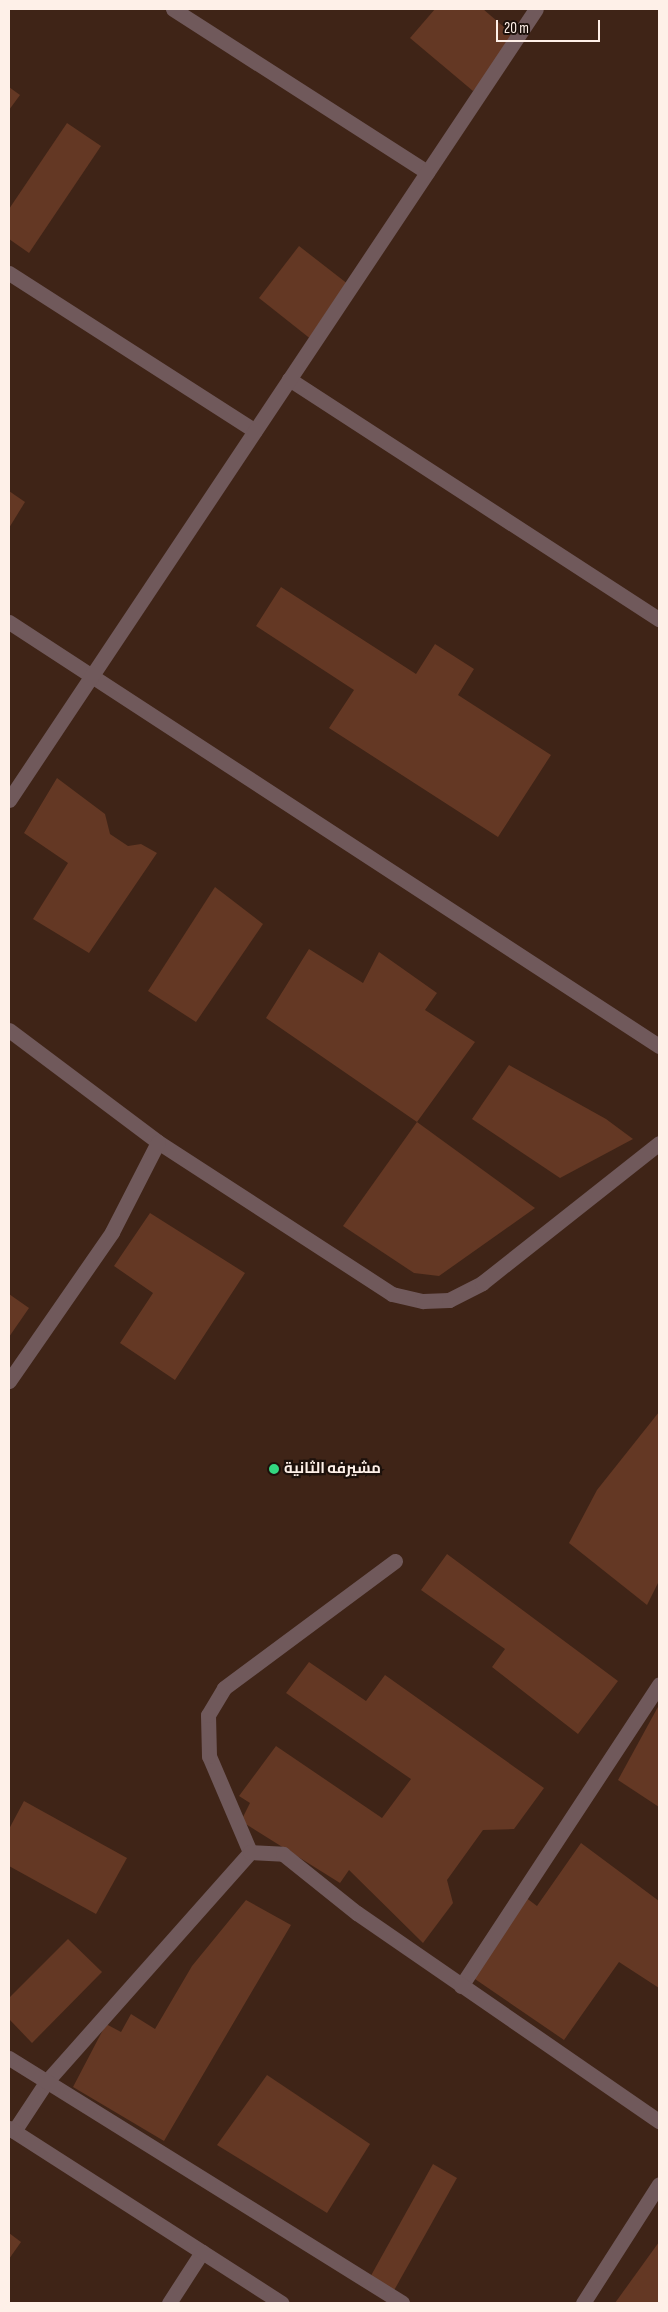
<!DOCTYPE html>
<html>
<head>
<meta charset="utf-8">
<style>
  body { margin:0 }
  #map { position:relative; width:668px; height:2312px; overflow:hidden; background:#3f2417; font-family:"Sofia Sans Condensed",Cairo,sans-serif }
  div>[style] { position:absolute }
  .building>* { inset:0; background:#643824 }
  .minor>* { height:15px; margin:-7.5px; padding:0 7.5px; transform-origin:7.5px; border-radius:7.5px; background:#70595b }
  .tertiary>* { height:15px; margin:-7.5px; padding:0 7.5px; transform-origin:7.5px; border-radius:7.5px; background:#70595b }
  .dots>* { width:14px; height:14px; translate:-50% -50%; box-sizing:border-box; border:2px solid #1d110b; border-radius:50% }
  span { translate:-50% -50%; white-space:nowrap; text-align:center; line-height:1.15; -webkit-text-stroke:4.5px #1d110b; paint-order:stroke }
  .poi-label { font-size:15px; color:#fef0e8; font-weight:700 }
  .left { translate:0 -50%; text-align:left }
  .frame { position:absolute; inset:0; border:10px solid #fef0e8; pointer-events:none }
  .scale { position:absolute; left:496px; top:20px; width:104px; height:22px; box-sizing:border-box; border:2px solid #fef0e8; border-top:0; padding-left:6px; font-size:15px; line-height:18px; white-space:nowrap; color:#fef0e8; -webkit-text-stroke:4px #1d110b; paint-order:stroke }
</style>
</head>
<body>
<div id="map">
  <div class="building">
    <i style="clip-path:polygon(435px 9px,483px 9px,518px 39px,473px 91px,410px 38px)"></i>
    <i style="clip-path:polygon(9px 87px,20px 95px,9px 110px)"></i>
    <i style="clip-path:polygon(67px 123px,101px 146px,29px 253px,9px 239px,9px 209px)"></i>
    <i style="clip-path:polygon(299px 246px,353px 288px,312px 340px,259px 298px)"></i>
    <i style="clip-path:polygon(9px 491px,25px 502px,9px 528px)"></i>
    <i style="clip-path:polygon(281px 587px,416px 674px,435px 644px,474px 669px,458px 695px,551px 755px,498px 837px,329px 728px,354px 690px,256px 626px)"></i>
    <i style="clip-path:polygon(57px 778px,105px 814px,110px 834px,128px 846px,141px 844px,157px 853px,89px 953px,33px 919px,68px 863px,24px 833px)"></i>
    <i style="clip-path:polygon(215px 887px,263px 924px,196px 1022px,148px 991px)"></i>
    <i style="clip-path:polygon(309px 949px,363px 983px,379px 952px,437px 993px,425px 1010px,475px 1042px,417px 1122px,266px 1018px)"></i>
    <i style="clip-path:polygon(509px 1065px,606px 1119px,633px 1139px,560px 1178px,472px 1119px)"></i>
    <i style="clip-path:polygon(417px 1122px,535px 1208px,439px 1276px,414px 1273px,343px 1226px)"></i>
    <i style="clip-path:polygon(150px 1213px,245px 1273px,175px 1380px,120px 1343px,153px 1293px,114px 1266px)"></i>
    <i style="clip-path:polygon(9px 1294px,29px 1308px,9px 1337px)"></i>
    <i style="clip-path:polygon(659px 1412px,659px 1581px,647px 1605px,569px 1543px,597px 1490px)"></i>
    <i style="clip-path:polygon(447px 1554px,618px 1681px,578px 1734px,492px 1667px,505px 1649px,421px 1590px)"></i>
    <i style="clip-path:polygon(309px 1662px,366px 1701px,385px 1675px,544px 1788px,514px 1829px,483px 1830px,447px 1880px,453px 1903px,423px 1943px,349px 1870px,340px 1883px,241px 1821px,250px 1803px,239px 1796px,276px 1746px,382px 1818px,411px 1779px,286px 1693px)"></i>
    <i style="clip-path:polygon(659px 1705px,659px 1807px,618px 1780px)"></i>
    <i style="clip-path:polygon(24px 1801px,127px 1858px,96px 1914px,9px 1866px,9px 1829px)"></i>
    <i style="clip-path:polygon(581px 1843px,659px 1901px,659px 1988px,619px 1962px,564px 2040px,472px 1977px,525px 1897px,537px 1906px)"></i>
    <i style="clip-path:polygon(246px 1900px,291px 1925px,164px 2141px,73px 2087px,106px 2024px,121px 2032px,131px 2014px,155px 2029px,192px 1966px)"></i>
    <i style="clip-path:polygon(68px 1939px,102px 1972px,32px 2043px,9px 2019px,9px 1998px)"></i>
    <i style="clip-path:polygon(267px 2075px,370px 2144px,327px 2213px,217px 2145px)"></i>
    <i style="clip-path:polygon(433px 2164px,457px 2178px,392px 2294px,368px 2281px)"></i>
    <i style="clip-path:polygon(9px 2233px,21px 2242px,9px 2259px)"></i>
    <i style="clip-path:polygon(659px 2242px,659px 2303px,615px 2303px)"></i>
  </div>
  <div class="minor">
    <i style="left:173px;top:9px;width:302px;rotate:32.7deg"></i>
    <i style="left:9px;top:273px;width:292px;rotate:32.7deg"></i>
    <i style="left:289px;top:379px;width:441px;rotate:33deg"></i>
    <i style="left:9px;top:622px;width:776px;rotate:33.12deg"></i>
    <i style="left:9px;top:800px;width:950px;rotate:-56.33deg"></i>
    <i style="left:9px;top:1030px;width:186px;rotate:36.9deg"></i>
    <i style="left:158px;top:1142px;width:279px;rotate:33deg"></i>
    <i style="left:392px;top:1294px;width:32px;rotate:13deg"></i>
    <i style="left:423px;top:1301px;width:26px;rotate:-2deg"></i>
    <i style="left:449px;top:1300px;width:37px;rotate:-27deg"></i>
    <i style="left:482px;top:1283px;width:226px;rotate:-38.3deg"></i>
    <i style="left:9px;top:1381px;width:181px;rotate:-55.3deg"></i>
    <i style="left:112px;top:1232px;width:101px;rotate:-62.9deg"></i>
    <i style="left:250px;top:1852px;width:104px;rotate:-113.1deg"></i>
    <i style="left:209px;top:1756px;width:41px;rotate:-91.4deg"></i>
    <i style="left:208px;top:1715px;width:31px;rotate:-59deg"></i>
    <i style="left:224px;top:1688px;width:213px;rotate:-36.6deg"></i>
    <i style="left:461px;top:1986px;width:361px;rotate:-56.7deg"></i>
    <i style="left:14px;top:2131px;width:60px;rotate:-56.6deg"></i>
    <i style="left:47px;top:2081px;width:306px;rotate:-48.4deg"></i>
    <i style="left:250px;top:1852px;width:33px;rotate:3deg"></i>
    <i style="left:283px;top:1854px;width:95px;rotate:38.6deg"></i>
    <i style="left:357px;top:1913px;width:367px;rotate:34.6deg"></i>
    <i style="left:169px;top:2303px;width:61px;rotate:-57.1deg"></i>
    <i style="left:583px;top:2303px;width:141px;rotate:-57.4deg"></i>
  </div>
  <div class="tertiary">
    <i style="left:9px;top:2058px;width:463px;rotate:31.9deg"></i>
    <i style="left:9px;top:2128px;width:324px;rotate:32.7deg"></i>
  </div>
  <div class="dots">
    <i style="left:274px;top:1469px;background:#33d881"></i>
  </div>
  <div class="poi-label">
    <span class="left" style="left:284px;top:1469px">مشيرفه الثانية</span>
  </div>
  <div class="frame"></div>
  <div class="scale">20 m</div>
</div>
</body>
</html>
